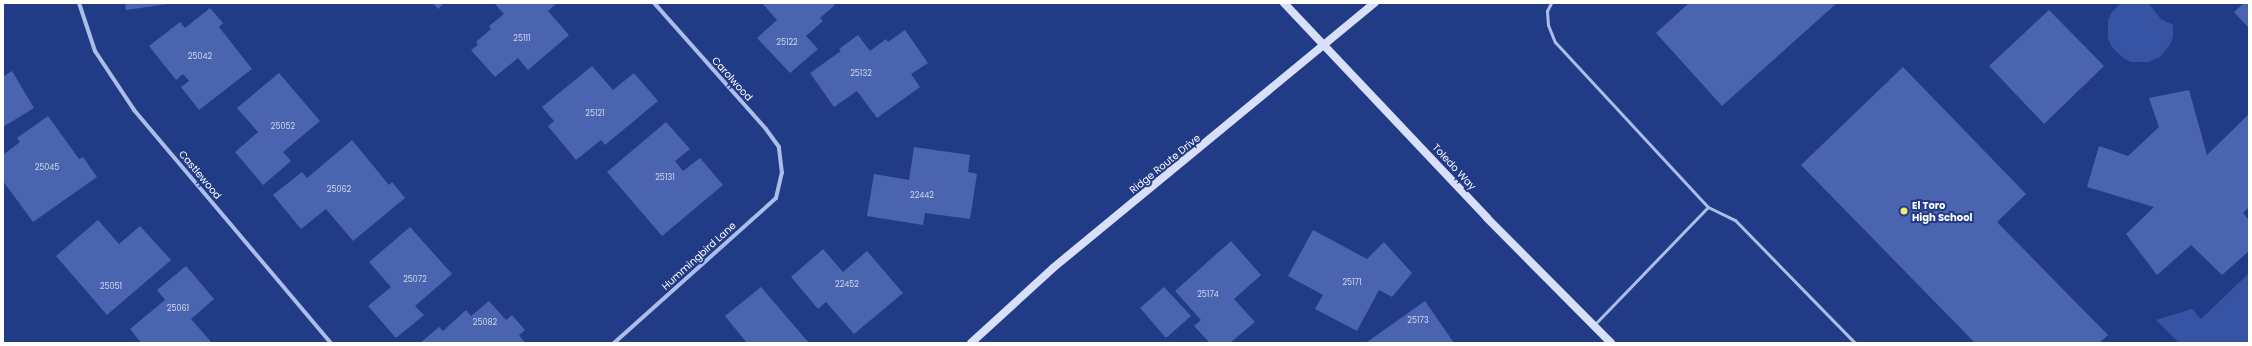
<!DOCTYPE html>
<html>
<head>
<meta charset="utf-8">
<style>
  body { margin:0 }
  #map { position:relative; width:2252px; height:346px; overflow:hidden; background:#223b87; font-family:Poppins,sans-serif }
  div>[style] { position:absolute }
  .green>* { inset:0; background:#3653a4 }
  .building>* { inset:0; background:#4b64b0 }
  .service>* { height:3px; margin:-1.5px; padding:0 1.5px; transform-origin:1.5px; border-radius:1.5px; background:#adbdea }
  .minor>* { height:4px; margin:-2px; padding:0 2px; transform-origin:2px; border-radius:2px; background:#adbdea }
  .secondary>* { height:8px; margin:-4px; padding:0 4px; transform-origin:4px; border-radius:4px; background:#d8dff8 }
  .dots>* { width:11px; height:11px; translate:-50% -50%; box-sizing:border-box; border:2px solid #223b87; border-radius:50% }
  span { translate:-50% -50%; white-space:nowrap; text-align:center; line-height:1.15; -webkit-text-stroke:4px #223b87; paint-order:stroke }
  .number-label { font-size:8px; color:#d2d8eb }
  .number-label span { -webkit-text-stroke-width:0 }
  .street-label { font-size:10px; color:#fff }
  .poi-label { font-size:10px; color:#fff; font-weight:700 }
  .left { translate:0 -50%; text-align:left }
  .frame { position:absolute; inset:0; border:4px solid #fff; pointer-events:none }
</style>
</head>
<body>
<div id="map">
  <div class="green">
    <i style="clip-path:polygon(2121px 3px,2148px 3px,2161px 19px,2173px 25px,2173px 37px,2169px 46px,2160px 57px,2148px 62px,2131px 62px,2123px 58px,2111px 46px,2108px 38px,2108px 20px,2112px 12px)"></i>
    <i style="clip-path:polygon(2249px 273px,2249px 343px,2179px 343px,2156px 320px,2192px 309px,2201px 319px)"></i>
  </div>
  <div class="building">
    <i style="clip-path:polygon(125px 3px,168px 3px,168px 4px,126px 10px)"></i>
    <i style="clip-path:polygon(433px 3px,444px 3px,438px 9px)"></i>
    <i style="clip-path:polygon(494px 3px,557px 3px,548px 11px,569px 35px,528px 70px,518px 58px,495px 77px,471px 50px,478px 45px,476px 42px,491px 29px,489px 26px,504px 14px)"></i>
    <i style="clip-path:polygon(762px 3px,833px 3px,835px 5px,820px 18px,823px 21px,806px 36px,818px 49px,790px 73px,757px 38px,777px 20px)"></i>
    <i style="clip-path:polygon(1689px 3px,1837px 3px,1722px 106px,1656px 33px)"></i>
    <i style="clip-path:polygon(2244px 3px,2249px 3px,2249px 28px,2234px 12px)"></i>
    <i style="clip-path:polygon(210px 8px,223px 23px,219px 27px,252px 69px,199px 110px,181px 87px,189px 81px,183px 74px,176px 80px,149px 46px,180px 22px,185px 28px)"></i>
    <i style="clip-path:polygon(2049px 10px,2104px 66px,2044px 124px,1989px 66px)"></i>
    <i style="clip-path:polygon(905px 30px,928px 63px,911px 74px,920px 87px,877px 118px,857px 91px,834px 107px,810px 73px,841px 51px,839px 49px,858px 35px,870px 51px,886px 39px,888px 42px)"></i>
    <i style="clip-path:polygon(592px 66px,613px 90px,634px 73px,658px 101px,605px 145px,601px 140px,576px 160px,548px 126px,554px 121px,542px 107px)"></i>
    <i style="clip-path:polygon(1903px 67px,2026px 194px,1997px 222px,2108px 335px,2099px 343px,1975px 343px,1801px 165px)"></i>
    <i style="clip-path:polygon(12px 71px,34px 108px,3px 127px,3px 77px)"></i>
    <i style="clip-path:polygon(279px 73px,320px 121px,283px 152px,291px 161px,263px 185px,235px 152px,258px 132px,237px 108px)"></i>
    <i style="clip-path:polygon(2189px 90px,2207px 155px,2249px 114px,2249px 207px,2243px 213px,2249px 220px,2249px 251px,2222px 275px,2191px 245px,2157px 275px,2126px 234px,2154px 207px,2087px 187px,2099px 146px,2128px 156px,2159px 127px,2149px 98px)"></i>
    <i style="clip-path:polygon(48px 116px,79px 159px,83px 157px,97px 177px,33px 222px,3px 181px,3px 155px,20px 142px,17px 138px)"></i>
    <i style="clip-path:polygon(666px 122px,690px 149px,675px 161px,683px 171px,700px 158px,723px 185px,662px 236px,607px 172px)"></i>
    <i style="clip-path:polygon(352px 140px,389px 185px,392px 182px,405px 198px,353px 241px,326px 209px,301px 229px,273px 195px,302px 172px,307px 178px)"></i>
    <i style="clip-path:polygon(914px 147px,970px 155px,968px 172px,977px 174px,970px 219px,925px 213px,923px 225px,867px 216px,874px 174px,909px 180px)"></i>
    <i style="clip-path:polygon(98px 220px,119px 244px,140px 226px,171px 260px,107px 315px,56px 256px)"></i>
    <i style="clip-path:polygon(410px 227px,452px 274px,415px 306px,424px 315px,396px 338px,368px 306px,391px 287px,369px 262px)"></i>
    <i style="clip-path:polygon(1313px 230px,1367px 259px,1384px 242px,1412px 273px,1392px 297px,1379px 290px,1357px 331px,1315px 309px,1323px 295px,1288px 276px)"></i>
    <i style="clip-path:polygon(1231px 241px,1261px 275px,1234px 299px,1255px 322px,1230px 343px,1210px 343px,1194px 326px,1201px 320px,1175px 291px)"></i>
    <i style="clip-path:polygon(823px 249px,843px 272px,867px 251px,903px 293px,854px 334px,826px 302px,818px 309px,791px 277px)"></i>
    <i style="clip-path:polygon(186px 266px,214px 299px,191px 319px,212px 343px,141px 343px,130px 329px,165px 300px,157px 290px)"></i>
    <i style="clip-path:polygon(761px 287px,809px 343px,747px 343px,725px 316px)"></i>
    <i style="clip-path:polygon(1164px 287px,1191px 316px,1166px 338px,1140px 308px)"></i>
    <i style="clip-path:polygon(489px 301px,506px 320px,512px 315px,525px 330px,519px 335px,525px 343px,420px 343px,439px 327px,443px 331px,466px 310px,471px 316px)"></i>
    <i style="clip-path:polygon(1425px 301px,1454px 343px,1368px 343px,1367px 342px)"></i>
  </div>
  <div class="service">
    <i style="left:1551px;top:3px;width:9px;rotate:117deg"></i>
    <i style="left:1547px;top:11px;width:14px;rotate:86deg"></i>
    <i style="left:1548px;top:25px;width:18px;rotate:68deg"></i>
    <i style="left:1555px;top:42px;width:225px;rotate:47.2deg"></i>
    <i style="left:1708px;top:207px;width:30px;rotate:26deg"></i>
    <i style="left:1735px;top:220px;width:172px;rotate:45.7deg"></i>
    <i style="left:1594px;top:325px;width:164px;rotate:-46deg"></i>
  </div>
  <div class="minor">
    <i style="left:79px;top:3px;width:51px;rotate:71.6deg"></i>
    <i style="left:95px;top:51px;width:71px;rotate:56.5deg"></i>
    <i style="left:134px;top:110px;width:305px;rotate:49.8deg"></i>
    <i style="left:614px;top:343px;width:217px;rotate:-41.8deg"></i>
    <i style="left:776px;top:198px;width:26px;rotate:-77deg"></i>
    <i style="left:782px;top:173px;width:26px;rotate:-97deg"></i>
    <i style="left:779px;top:147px;width:22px;rotate:-126deg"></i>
    <i style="left:766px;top:129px;width:169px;rotate:-131.6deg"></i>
  </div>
  <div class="secondary">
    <i style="left:1284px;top:3px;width:296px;rotate:46.6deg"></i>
    <i style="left:1487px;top:218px;width:176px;rotate:45.2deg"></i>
    <i style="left:971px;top:343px;width:111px;rotate:-42.4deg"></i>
    <i style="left:1053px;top:268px;width:417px;rotate:-39.5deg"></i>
  </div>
  <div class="dots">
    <i style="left:1904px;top:211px;background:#f6e96f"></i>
  </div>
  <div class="number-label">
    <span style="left:522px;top:39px">25111</span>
    <span style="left:787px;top:43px">25122</span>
    <span style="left:200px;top:57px">25042</span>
    <span style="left:861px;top:74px">25132</span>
    <span style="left:595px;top:114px">25121</span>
    <span style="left:283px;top:127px">25052</span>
    <span style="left:47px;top:168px">25045</span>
    <span style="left:665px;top:178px">25131</span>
    <span style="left:339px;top:190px">25062</span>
    <span style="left:922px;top:196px">22442</span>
    <span style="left:415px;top:280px">25072</span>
    <span style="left:1352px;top:283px">25171</span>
    <span style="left:847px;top:285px">22452</span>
    <span style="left:111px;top:287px">25051</span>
    <span style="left:1208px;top:295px">25174</span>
    <span style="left:178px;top:309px">25061</span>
    <span style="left:1418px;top:321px">25173</span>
    <span style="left:485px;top:323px">25082</span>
  </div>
  <div class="street-label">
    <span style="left:732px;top:79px;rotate:48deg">Carolwood</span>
    <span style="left:1165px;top:164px;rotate:-39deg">Ridge Route Drive</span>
    <span style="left:1454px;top:167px;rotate:47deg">Toledo Way</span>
    <span style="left:200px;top:175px;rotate:50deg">Castlewood</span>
    <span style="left:699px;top:256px;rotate:-42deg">Hummingbird Lane</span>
  </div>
  <div class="poi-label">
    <span class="left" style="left:1912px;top:211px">El Toro<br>High School</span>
  </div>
  <div class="frame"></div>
</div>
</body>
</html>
